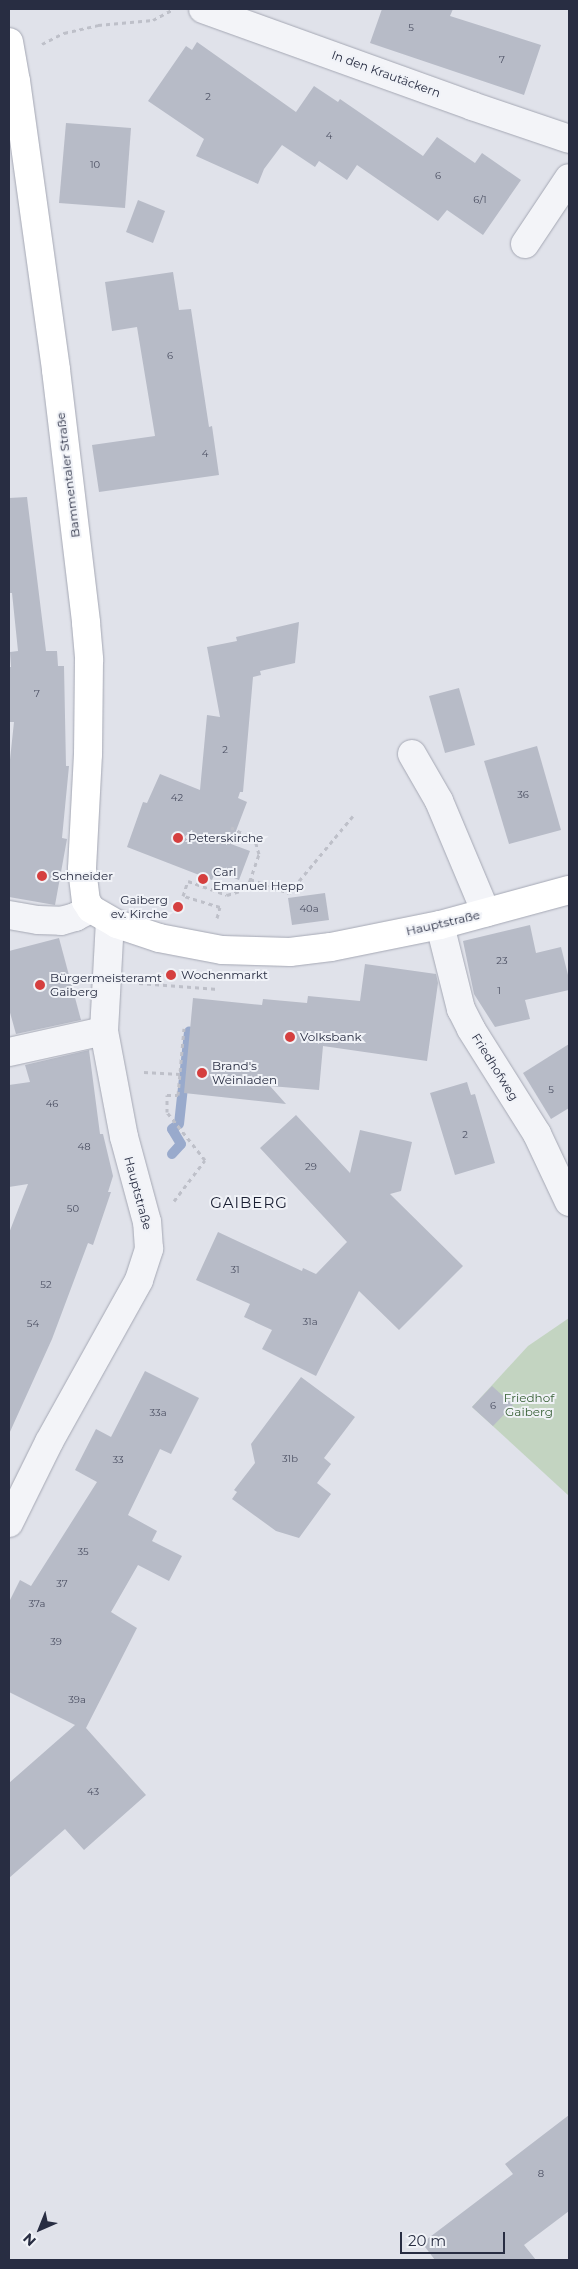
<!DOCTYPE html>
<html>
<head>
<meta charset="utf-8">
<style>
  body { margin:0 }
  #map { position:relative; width:578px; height:2269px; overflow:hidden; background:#e0e2ea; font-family:Montserrat,sans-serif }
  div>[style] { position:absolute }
  .green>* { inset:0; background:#c3d4c1 }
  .stream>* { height:10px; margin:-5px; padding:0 5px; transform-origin:5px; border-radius:5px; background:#9ac }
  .building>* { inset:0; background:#b7bbc7 }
  .path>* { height:3px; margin-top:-1.5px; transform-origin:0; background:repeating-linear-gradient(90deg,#bec0c9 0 4px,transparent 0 8px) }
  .roads { filter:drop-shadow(0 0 1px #a5a8b4) drop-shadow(0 0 1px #a5a8b4) }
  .minor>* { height:28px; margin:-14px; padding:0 14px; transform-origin:14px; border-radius:14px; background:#f3f4f8 }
  .major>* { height:28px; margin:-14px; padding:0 14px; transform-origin:14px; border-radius:14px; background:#fff }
  .dots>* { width:14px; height:14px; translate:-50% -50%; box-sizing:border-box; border:2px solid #f0f2f7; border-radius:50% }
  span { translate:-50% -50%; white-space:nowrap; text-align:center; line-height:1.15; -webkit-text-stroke:4px #f0f2f7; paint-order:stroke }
  .number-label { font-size:10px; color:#4c5063 }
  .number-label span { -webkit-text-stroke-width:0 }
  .street-label { font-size:12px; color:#282d42 }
  .poi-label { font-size:12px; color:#282d42 }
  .left { translate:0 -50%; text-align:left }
  .right { translate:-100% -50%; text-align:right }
  .park-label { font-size:12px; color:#365f34 }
  .quarter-label { font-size:15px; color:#1a1f33; letter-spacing:1px }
  .frame { position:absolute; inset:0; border:10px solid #282d42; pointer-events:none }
  .north { position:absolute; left:15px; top:2204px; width:50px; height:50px; -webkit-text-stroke:4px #f0f2f7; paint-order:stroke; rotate:224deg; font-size:14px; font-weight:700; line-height:20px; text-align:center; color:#282d42 }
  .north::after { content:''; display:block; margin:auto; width:18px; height:22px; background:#282d42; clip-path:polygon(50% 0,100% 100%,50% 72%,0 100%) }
  .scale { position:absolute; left:400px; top:2232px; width:105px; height:22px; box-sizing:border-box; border:2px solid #282d42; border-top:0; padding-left:6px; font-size:15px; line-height:18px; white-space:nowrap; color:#282d42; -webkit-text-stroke:4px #f0f2f7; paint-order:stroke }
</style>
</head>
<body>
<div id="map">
  <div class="green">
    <i style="clip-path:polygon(569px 1318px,569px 1496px,472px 1407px,528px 1346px)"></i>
  </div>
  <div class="stream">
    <i style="left:179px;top:1124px;width:93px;rotate:-83.8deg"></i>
    <i style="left:172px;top:1154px;width:13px;rotate:-48deg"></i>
    <i style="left:181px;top:1144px;width:17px;rotate:-121deg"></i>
    <i style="left:172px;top:1129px;width:4px;rotate:-34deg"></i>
  </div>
  <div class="building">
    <i style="clip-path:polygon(382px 9px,453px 9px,450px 16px,541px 45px,524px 95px,370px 43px)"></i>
    <i style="clip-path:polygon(197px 42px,296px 112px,314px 86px,338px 102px,340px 99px,423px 156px,437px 137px,475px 163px,482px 153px,521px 180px,483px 235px,447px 210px,438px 221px,357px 165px,347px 180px,319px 161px,315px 167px,282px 145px,264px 169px,258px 184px,196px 156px,204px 139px,148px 101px,186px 46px,192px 50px)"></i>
    <i style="clip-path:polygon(66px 123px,131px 128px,125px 208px,59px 203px)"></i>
    <i style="clip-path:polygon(138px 200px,165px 211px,153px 243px,126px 232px)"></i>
    <i style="clip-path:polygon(173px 272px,179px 310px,191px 309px,209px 427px,212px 426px,219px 475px,99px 492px,92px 445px,155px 436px,137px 327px,112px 331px,105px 282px)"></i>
    <i style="clip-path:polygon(27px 497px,46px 651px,57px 651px,58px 666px,64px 666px,66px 766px,69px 766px,62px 838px,67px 839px,55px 905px,9px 897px,9px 769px,14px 722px,9px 722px,9px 667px,11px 667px,10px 652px,18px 651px,12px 593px,9px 593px,9px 498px)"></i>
    <i style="clip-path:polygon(299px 622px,295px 663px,260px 671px,261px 675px,253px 677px,243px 792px,240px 792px,238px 798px,247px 802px,231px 844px,250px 851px,239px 880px,216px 871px,212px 880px,127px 847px,143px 802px,147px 803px,160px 774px,200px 790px,207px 715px,220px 717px,207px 647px,237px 641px,236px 637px)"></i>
    <i style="clip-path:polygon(459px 688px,475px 745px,445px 753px,429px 696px)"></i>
    <i style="clip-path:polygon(537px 746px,561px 830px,509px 844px,484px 761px)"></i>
    <i style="clip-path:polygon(325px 893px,329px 920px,292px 925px,288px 898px)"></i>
    <i style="clip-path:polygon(530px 925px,536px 953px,561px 947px,569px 979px,569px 990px,525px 1000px,530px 1019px,495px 1027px,474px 994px,463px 941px)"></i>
    <i style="clip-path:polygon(59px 938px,81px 1020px,16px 1034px,9px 1009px,9px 951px)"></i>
    <i style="clip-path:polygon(365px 964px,436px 974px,438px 983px,427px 1061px,323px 1046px,319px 1090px,270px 1086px,286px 1104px,184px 1093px,193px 998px,262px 1005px,263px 999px,307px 1003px,308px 996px,360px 1001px)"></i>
    <i style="clip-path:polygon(569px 1044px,569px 1108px,551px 1119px,523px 1073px)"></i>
    <i style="clip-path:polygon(89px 1050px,100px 1134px,103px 1134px,113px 1176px,108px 1192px,111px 1192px,93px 1245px,88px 1243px,52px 1339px,9px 1434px,9px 1233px,28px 1184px,9px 1187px,9px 1085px,30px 1082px,25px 1065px)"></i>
    <i style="clip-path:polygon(467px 1082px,471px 1095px,475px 1094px,495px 1163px,455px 1175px,430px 1093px)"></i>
    <i style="clip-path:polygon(296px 1115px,350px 1173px,360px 1130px,412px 1142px,401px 1191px,390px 1194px,463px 1266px,399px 1330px,359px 1291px,316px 1376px,262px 1349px,272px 1330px,244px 1317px,250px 1304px,196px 1280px,218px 1232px,302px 1271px,303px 1268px,316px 1274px,347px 1242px,260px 1148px)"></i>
    <i style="clip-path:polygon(145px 1371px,199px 1398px,171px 1454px,160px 1449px,128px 1515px,157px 1531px,152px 1541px,182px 1556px,169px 1581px,138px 1565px,111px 1612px,137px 1628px,86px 1728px,146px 1795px,84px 1850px,65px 1829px,9px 1878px,9px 1783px,75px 1725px,9px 1692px,9px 1602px,20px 1580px,31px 1586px,97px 1482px,75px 1470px,96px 1429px,111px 1437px)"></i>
    <i style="clip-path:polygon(301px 1377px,355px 1417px,324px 1458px,331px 1464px,317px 1483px,331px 1494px,299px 1538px,276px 1531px,232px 1499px,237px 1492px,234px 1490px,255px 1463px,251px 1444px)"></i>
    <i style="clip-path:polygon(492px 1386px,513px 1405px,493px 1426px,472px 1407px)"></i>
    <i style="clip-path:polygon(569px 2115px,569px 2211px,524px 2245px,536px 2260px,435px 2260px,422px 2243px,513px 2174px,505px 2164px)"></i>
  </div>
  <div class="path">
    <i style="left:42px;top:44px;width:25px;rotate:-27deg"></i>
    <i style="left:64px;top:33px;width:35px;rotate:-13deg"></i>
    <i style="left:98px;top:25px;width:55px;rotate:-5.2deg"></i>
    <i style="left:153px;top:20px;width:21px;rotate:-28deg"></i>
    <i style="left:250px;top:879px;width:41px;rotate:19.7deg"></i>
    <i style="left:289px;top:893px;width:100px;rotate:-50.3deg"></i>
    <i style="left:217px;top:918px;width:11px;rotate:-75deg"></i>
    <i style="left:220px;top:907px;width:39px;rotate:-163deg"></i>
    <i style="left:183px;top:896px;width:16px;rotate:-72deg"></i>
    <i style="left:188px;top:881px;width:41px;rotate:19.7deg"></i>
    <i style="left:227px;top:895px;width:21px;rotate:-17deg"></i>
    <i style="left:247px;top:889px;width:37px;rotate:-71deg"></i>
    <i style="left:259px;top:854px;width:15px;rotate:-106deg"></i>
    <i style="left:255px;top:840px;width:27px;rotate:-152deg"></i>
    <i style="left:139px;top:983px;width:79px;rotate:4.3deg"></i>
    <i style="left:144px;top:1072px;width:36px;rotate:3deg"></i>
    <i style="left:174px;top:1201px;width:51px;rotate:-52.9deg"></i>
    <i style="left:205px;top:1160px;width:61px;rotate:-128.4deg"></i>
    <i style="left:167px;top:1112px;width:17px;rotate:-90deg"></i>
    <i style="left:167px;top:1095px;width:11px"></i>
    <i style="left:178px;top:1095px;width:67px;rotate:-84.9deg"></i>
  </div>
  <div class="roads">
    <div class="minor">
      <i style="left:203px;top:9px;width:286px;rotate:19.8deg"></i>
      <i style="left:472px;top:106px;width:102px;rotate:18.8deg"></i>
      <i style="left:525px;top:244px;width:79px;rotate:-56.3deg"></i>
      <i style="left:412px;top:754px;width:54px;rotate:60.1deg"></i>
      <i style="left:439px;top:801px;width:121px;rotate:67.2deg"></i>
      <i style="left:9px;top:915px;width:29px;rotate:10deg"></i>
      <i style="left:38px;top:920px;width:23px;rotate:2deg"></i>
      <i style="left:61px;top:921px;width:15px;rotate:-16deg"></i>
      <i style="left:75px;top:917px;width:18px;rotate:-27deg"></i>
      <i style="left:440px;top:925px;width:87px;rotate:76deg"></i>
      <i style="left:461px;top:1009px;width:22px;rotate:63deg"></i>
      <i style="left:471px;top:1029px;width:124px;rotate:57.8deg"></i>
      <i style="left:537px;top:1134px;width:75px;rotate:64.8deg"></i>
      <i style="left:9px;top:1052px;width:97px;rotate:-12.5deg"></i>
      <i style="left:9px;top:1523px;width:90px;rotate:-63.7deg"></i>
      <i style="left:49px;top:1442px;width:185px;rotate:-60.9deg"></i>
      <i style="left:139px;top:1280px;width:33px;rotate:-72deg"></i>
      <i style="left:149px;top:1249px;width:27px;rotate:-94deg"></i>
      <i style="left:147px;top:1222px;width:88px;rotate:-105.1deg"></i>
      <i style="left:124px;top:1137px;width:108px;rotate:-100.7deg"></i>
      <i style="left:104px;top:1031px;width:110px;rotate:-86.9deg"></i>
    </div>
    <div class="major">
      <i style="left:9px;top:42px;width:40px;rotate:80deg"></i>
      <i style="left:16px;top:81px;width:292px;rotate:82.1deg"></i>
      <i style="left:56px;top:370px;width:255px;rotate:83.2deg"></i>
      <i style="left:86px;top:623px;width:37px;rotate:85deg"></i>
      <i style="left:89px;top:660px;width:94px;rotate:90.6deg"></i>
      <i style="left:88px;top:754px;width:115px;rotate:93deg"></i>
      <i style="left:82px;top:869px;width:32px;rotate:83deg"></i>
      <i style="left:86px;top:901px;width:9px;rotate:58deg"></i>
      <i style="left:91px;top:909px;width:30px;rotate:30deg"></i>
      <i style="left:117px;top:924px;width:44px;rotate:18.4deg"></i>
      <i style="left:159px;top:938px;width:64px;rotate:10.8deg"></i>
      <i style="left:222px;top:950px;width:68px;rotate:1.7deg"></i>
      <i style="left:290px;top:952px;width:41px;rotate:-7deg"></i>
      <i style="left:331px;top:947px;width:111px;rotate:-11.4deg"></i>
      <i style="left:440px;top:925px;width:134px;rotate:-15.2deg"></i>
    </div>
  </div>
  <div class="dots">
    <i style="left:178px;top:838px;background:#d53f3f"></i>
    <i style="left:42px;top:876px;background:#d53f3f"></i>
    <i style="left:203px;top:879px;background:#d53f3f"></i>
    <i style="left:178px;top:907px;background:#d53f3f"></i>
    <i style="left:171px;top:975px;background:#d53f3f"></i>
    <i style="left:40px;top:985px;background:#d53f3f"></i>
    <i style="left:290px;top:1037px;background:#d53f3f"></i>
    <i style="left:202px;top:1073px;background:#d53f3f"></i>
  </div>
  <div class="number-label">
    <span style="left:411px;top:28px">5</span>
    <span style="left:502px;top:60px">7</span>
    <span style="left:208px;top:97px">2</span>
    <span style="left:329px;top:136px">4</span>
    <span style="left:95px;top:165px">10</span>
    <span style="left:438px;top:176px">6</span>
    <span style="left:480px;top:200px">6/1</span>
    <span style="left:170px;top:356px">6</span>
    <span style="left:205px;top:454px">4</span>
    <span style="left:37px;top:694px">7</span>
    <span style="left:225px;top:750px">2</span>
    <span style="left:523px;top:795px">36</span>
    <span style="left:177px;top:798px">42</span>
    <span style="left:309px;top:909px">40a</span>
    <span style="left:502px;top:961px">23</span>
    <span style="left:499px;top:991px">1</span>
    <span style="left:551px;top:1090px">5</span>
    <span style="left:52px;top:1104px">46</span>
    <span style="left:465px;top:1135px">2</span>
    <span style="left:84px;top:1147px">48</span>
    <span style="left:311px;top:1167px">29</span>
    <span style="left:73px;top:1209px">50</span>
    <span style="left:235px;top:1270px">31</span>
    <span style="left:46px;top:1285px">52</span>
    <span style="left:310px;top:1322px">31a</span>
    <span style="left:33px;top:1324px">54</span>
    <span style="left:493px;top:1406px">6</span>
    <span style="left:158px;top:1413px">33a</span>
    <span style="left:290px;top:1459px">31b</span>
    <span style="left:118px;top:1460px">33</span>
    <span style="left:83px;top:1552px">35</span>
    <span style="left:62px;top:1584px">37</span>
    <span style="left:37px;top:1604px">37a</span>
    <span style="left:56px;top:1642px">39</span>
    <span style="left:77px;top:1700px">39a</span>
    <span style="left:93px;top:1792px">43</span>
    <span style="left:541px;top:2174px">8</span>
  </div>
  <div class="street-label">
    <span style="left:386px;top:74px;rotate:20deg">In den Krautäckern</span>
    <span style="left:68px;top:475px;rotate:-97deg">Bammentaler Straße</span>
    <span style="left:443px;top:923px;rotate:-13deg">Hauptstraße</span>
    <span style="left:495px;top:1067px;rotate:58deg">Friedhofweg</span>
    <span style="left:138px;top:1193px;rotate:75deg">Hauptstraße</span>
  </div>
  <div class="poi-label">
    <span class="left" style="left:188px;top:838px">Peterskirche</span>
    <span class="left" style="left:213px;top:879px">Carl<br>Emanuel Hepp</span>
    <span class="left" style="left:52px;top:876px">Schneider</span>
    <span class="right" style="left:168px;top:907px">Gaiberg<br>ev. Kirche</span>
    <span class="left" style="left:181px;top:975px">Wochenmarkt</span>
    <span class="left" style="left:50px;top:985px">Bürgermeisteramt<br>Gaiberg</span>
    <span class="left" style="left:300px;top:1037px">Volksbank</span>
    <span class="left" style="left:212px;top:1073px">Brand's<br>Weinladen</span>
  </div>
  <div class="park-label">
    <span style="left:529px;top:1405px">Friedhof<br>Gaiberg</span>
  </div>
  <div class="quarter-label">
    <span style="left:249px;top:1203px">GAIBERG</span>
  </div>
  <div class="frame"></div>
  <div class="north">N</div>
  <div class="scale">20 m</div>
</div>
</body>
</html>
